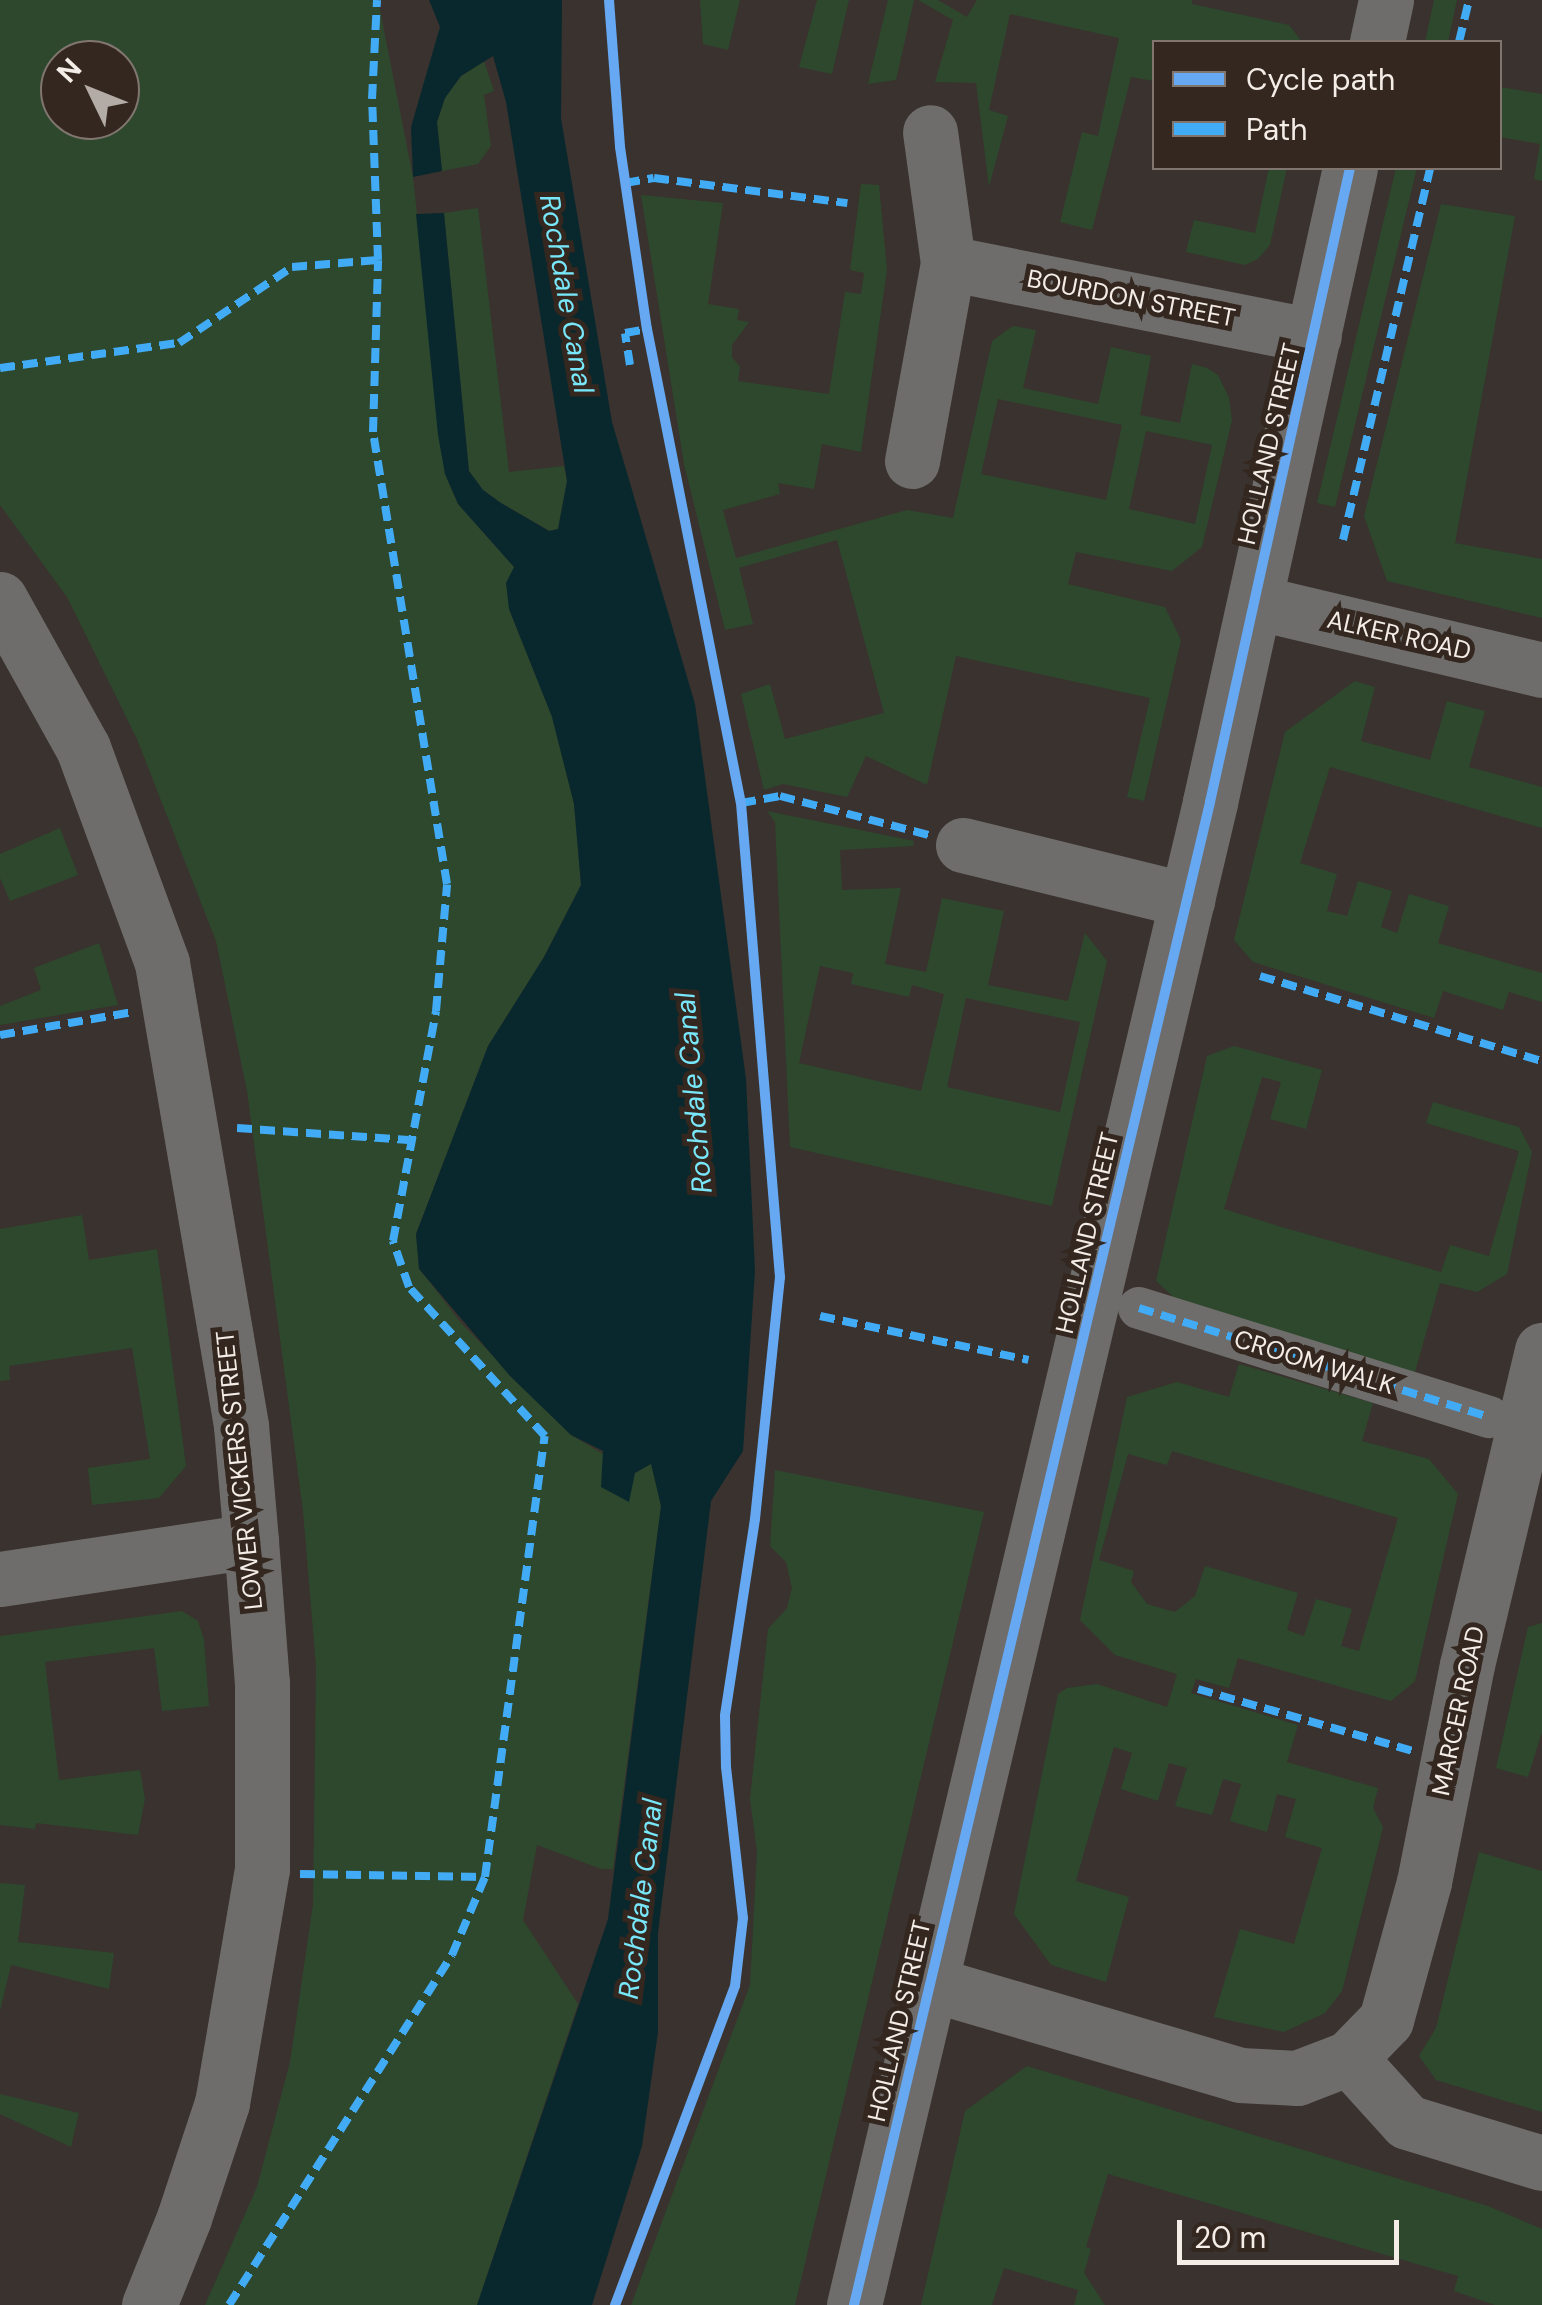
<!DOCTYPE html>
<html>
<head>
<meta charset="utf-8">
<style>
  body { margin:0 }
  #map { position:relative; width:1542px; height:2305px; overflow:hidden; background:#39322e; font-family:"DM Sans",sans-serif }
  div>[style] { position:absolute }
  .green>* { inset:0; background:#2e482d }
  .water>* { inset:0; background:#09282d }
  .pedestrian>* { height:42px; margin:-21px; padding:0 21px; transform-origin:21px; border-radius:21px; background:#6f6d6b }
  .minor>* { height:55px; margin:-27.5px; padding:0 27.5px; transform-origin:27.5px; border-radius:27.5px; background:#6f6d6b }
  .quiet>* { height:8px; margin-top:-4px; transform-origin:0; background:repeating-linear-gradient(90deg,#42abf6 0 15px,transparent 0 23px) }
  .cycleway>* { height:10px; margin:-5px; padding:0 5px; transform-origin:5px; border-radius:5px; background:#66a8f1 }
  span { translate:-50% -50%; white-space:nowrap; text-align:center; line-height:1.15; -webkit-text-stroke:10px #33271f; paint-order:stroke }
  .street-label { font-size:25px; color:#f4ece6 }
  .water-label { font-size:28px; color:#79e7fa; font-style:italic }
  .legend { position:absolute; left:1152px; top:40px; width:350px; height:130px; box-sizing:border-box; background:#33271f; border:2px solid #80766f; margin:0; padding:12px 18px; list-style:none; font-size:30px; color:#f4ece6 }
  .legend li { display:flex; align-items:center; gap:20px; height:50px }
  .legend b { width:50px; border:2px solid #80766f }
  .north { position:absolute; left:40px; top:40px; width:100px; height:100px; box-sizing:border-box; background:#33271f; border:2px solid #80766f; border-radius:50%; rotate:313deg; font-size:28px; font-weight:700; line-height:40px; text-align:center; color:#f4ece6 }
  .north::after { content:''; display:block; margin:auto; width:35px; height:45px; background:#b3aba6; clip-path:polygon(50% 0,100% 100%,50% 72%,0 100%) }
  .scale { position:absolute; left:1177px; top:2220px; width:222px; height:45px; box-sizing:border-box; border:5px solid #f4ece6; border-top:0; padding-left:12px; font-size:30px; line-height:35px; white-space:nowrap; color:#f4ece6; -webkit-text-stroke:8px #33271f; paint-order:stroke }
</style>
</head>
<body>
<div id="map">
  <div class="green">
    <i style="clip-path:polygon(evenodd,0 0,378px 0,413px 177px,445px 474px,458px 504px,514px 567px,509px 609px,552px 716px,574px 804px,581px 885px,544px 957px,488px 1046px,416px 1234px,419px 1268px,461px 1323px,571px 1435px,635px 1473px,652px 1463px,661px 1506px,613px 1869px,601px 1869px,537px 1845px,523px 1920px,578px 2004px,477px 2305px,205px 2305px,257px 2187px,290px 2062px,313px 1904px,316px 1666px,303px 1511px,247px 1091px,216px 941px,137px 739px,67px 597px,0 505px,0 0,60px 60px,120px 60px,120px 120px,60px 120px,60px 60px)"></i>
    <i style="clip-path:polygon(700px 0,740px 0,728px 50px,703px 44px)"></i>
    <i style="clip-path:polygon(817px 0,849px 0,832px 74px,799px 67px)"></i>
    <i style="clip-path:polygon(888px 0,914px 0,896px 80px,868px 84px)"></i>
    <i style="clip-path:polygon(918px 0,938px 0,967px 17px,977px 0,1192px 0,1192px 4px,1289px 25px,1302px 42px,1154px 42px,1154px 81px,1131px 77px,1092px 230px,1060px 222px,1082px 132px,1098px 136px,1119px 38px,1010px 14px,989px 110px,1008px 116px,989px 187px,976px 83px,935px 82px,953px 20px)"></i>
    <i style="clip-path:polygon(1434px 0,1457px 0,1448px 42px,1425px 42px)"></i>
    <i style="clip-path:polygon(484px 61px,494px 91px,484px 95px,491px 146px,478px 164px,442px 171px,437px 122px,445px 98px,461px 76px)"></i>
    <i style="clip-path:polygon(1500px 87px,1542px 94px,1542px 181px,1534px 179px,1540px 144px,1500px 137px)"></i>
    <i style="clip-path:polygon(1269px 168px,1287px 168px,1270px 245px,1258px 259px,1245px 265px,1186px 252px,1194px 220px,1255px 233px)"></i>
    <i style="clip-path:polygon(1396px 168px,1417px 168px,1335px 507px,1317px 503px)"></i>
    <i style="clip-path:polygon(evenodd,861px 184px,879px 185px,887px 270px,861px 452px,822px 444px,814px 489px,778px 483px,780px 494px,723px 510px,736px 558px,907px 510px,953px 518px,992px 341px,1013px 326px,1036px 330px,1023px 388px,1098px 404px,1111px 347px,1151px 356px,1140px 415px,1180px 423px,1192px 364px,1207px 368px,1218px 375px,1229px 398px,1232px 420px,1202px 547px,1172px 571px,1076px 552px,1068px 584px,1165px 607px,1181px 640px,1144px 801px,1127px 797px,1150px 698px,956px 656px,927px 785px,866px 756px,847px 797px,783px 784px,764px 790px,741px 694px,770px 684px,785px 739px,884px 713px,837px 540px,739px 568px,753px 624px,725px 630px,684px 464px,641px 195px,723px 203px,708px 304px,739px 309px,737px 320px,749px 322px,732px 345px,732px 357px,740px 367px,738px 381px,829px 394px,845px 292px,861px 294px,864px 273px,850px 270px,861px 184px,998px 399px,1122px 425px,1106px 500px,981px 474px,998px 399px,861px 184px,1146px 431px,1212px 445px,1195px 524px,1129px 509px,1146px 431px)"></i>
    <i style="clip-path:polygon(1441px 204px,1515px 216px,1455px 543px,1542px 559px,1542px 618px,1387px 581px,1364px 516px)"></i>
    <i style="clip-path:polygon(478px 208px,509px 472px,564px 466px,567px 481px,558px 529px,550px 531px,501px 503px,483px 490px,469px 471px,444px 213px)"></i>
    <i style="clip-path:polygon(1355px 681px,1375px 687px,1361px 741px,1430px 760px,1447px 701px,1485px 711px,1469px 767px,1542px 787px,1542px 828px,1330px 767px,1300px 863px,1337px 874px,1327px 911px,1347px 916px,1358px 881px,1392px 891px,1381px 927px,1397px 933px,1409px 894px,1449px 906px,1438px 943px,1542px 973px,1542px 1002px,1509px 992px,1503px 1010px,1443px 991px,1434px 1018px,1253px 962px,1234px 940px,1285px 732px)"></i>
    <i style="clip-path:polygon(evenodd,767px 811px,914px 841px,913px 846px,840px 850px,842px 890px,901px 888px,885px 964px,926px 972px,942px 898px,1004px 911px,988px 985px,1068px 1001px,1085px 933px,1107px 961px,1052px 1206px,790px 1147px,775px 822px,767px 811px,820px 966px,853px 973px,851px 984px,909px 997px,912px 985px,944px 994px,921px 1091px,799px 1063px,820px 966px,767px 811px,966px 998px,1080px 1022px,1060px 1112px,947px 1087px,966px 998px)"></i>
    <i style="clip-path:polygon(60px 828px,78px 875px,10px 901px,0 878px,0 854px)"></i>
    <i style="clip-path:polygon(99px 943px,118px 1005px,0 1025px,0 1006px,41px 990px,34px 968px)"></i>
    <i style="clip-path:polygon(1234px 1046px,1322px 1070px,1306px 1129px,1270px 1119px,1281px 1082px,1262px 1077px,1224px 1209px,1278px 1226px,1441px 1272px,1450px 1245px,1489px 1256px,1519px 1151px,1426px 1123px,1433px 1102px,1519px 1127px,1532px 1152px,1507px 1274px,1477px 1292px,1440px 1283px,1415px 1372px,1181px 1304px,1156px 1281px,1207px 1056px)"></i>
    <i style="clip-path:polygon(82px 1215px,89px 1260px,157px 1249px,186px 1466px,159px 1498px,92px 1505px,88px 1468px,150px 1459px,132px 1348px,9px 1366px,10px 1380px,0 1381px,0 1229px)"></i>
    <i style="clip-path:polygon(evenodd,1239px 1364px,1373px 1403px,1362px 1441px,1429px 1459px,1458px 1494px,1415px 1681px,1391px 1701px,1238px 1658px,1229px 1688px,1196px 1679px,1191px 1693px,1298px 1725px,1287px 1762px,1378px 1788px,1373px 1808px,1383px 1827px,1342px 1991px,1325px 2013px,1284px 2032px,1214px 2017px,1240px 1929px,1294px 1944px,1322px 1848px,1285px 1837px,1296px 1799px,1277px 1794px,1267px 1832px,1230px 1821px,1241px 1784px,1223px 1779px,1212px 1815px,1175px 1806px,1187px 1768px,1169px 1763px,1158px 1801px,1121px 1789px,1132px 1753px,1114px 1747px,1076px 1881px,1129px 1897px,1106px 1982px,1051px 1965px,1014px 1914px,1058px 1694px,1067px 1688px,1097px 1684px,1167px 1707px,1177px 1674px,1115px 1655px,1080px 1620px,1127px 1397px,1177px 1382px,1229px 1397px,1239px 1364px,1172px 1451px,1398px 1518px,1359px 1651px,1341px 1646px,1352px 1609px,1316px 1599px,1304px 1636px,1287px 1630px,1298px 1593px,1205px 1566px,1195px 1596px,1175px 1612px,1147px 1604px,1131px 1582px,1134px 1571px,1099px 1560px,1128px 1454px,1167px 1465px,1172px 1451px)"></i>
    <i style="clip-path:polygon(775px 1470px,984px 1512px,795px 2305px,631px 2305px,750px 1985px,757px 1852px,750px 1799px,768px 1629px,787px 1608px,792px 1588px,786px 1562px,770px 1546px)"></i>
    <i style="clip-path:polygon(182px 1611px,198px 1621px,204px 1639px,209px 1706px,162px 1711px,154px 1648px,45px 1662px,59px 1780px,140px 1770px,145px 1799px,138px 1835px,36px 1823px,35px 1829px,0 1825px,0 1636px)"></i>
    <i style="clip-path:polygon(1542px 1623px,1542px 1732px,1528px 1777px,1496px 1768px,1528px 1627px)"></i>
    <i style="clip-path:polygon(1479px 1852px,1542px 1871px,1542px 2112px,1436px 2080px,1419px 2056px,1436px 2028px)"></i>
    <i style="clip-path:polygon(0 1883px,25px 1885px,18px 1942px,114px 1953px,109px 1989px,11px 1965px,0 2011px)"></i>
    <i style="clip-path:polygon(1027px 2066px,1488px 2206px,1542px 2229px,1542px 2305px,1495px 2305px,1454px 2291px,1458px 2276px,1108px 2174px,1086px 2247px,1091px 2249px,1084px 2273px,1105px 2305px,1074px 2305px,1078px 2290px,1004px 2268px,992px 2305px,921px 2305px,965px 2111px)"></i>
    <i style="clip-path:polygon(0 2094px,79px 2113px,71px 2147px,0 2114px)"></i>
  </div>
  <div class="water">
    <i style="clip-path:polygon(429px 0,562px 0,561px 118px,612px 422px,695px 704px,746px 1079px,755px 1271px,743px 1451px,711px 1501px,658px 1933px,658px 2032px,642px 2146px,592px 2305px,477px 2305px,608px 1919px,661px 1506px,651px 1464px,635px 1473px,629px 1502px,601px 1487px,603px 1451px,571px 1435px,510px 1376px,419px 1269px,416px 1234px,488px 1046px,544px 957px,581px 885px,574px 804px,552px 717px,509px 609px,506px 583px,514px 567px,458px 504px,445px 474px,438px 435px,416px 214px,444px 213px,469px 471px,483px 490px,501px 503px,549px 531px,558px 529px,567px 481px,506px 102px,493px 56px,461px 76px,445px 98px,437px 122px,442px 171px,413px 177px,411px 127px,440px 27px)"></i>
  </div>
  <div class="pedestrian">
    <i style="left:1139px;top:1308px;width:367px;rotate:17.3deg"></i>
  </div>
  <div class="minor">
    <i style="left:1377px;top:42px;width:43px;rotate:-77.9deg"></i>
    <i style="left:948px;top:263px;width:373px;rotate:11.3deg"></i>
    <i style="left:912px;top:461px;width:201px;rotate:-79.7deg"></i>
    <i style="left:948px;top:263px;width:132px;rotate:-97.8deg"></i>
    <i style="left:0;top:599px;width:171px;rotate:60.9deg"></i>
    <i style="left:83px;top:748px;width:229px;rotate:69.8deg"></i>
    <i style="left:162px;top:963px;width:470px;rotate:80.3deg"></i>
    <i style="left:241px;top:1426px;width:115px;rotate:85deg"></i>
    <i style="left:251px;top:1541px;width:142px;rotate:85.6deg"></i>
    <i style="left:262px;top:1683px;width:186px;rotate:90deg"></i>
    <i style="left:262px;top:1869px;width:237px;rotate:99.7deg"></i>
    <i style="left:222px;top:2103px;width:121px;rotate:108.3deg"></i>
    <i style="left:184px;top:2218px;width:94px;rotate:111.9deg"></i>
    <i style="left:1255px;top:602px;width:295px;rotate:13.3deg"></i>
    <i style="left:963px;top:845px;width:231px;rotate:13.8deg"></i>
    <i style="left:0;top:1579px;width:254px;rotate:-8.6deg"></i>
    <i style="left:928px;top:1983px;width:325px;rotate:16.4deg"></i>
    <i style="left:1240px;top:2075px;width:57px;rotate:3deg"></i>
    <i style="left:1297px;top:2078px;width:56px;rotate:-21deg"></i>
    <i style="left:1349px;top:2058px;width:53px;rotate:-45.8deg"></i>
    <i style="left:1386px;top:2020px;width:143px;rotate:-74.6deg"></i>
    <i style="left:1424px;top:1882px;width:221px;rotate:-78.8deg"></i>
    <i style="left:1467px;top:1665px;width:324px;rotate:-76.6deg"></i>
    <i style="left:1349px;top:2058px;width:86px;rotate:47.8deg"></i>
    <i style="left:1407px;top:2122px;width:141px;rotate:16.9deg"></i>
    <i style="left:854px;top:2305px;width:1545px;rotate:-76.67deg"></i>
    <i style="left:1210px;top:802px;width:649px;rotate:-77.55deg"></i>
  </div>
  <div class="quiet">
    <i style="left:1459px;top:42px;width:43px;rotate:-76.6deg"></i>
    <i style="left:625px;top:183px;width:29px;rotate:-10deg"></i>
    <i style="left:654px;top:178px;width:195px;rotate:7.4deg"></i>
    <i style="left:630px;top:365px;width:32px;rotate:-99deg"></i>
    <i style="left:625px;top:333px;width:22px;rotate:-10deg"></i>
    <i style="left:0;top:368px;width:181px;rotate:-8deg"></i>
    <i style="left:179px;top:343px;width:136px;rotate:-33.9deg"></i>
    <i style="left:292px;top:267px;width:86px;rotate:-4.7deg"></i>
    <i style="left:1343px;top:540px;width:382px;rotate:-76.8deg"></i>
    <i style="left:741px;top:803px;width:40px;rotate:-10deg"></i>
    <i style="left:780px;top:796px;width:158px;rotate:14.7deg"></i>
    <i style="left:1260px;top:976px;width:295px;rotate:16.8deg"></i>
    <i style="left:0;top:1035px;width:135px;rotate:-9.8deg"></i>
    <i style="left:237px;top:1128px;width:172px;rotate:4deg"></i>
    <i style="left:1139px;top:1308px;width:367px;rotate:17.3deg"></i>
    <i style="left:820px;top:1316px;width:213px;rotate:11.9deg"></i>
    <i style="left:1198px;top:1689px;width:224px;rotate:16.1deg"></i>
    <i style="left:300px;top:1874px;width:185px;rotate:0.9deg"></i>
    <i style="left:229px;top:2305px;width:415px;rotate:-57.5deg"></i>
    <i style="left:452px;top:1955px;width:85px;rotate:-67.1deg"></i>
    <i style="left:485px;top:1877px;width:445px;rotate:-82.3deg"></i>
    <i style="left:545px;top:1436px;width:202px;rotate:-132.4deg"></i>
    <i style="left:409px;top:1287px;width:49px;rotate:-109.2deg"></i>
    <i style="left:393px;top:1241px;width:234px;rotate:-79.4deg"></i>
    <i style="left:436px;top:1011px;width:127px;rotate:-85deg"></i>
    <i style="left:447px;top:884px;width:458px;rotate:-99.3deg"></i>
    <i style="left:373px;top:432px;width:172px;rotate:-88.3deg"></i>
    <i style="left:378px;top:260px;width:161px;rotate:-92.1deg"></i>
    <i style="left:372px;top:99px;width:99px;rotate:-87.1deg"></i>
  </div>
  <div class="cycleway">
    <i style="left:609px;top:0;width:147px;rotate:85.7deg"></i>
    <i style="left:620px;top:147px;width:184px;rotate:81.6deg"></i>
    <i style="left:647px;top:329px;width:483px;rotate:78.8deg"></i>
    <i style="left:741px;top:803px;width:476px;rotate:85.3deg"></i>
    <i style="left:780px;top:1277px;width:243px;rotate:95.9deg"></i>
    <i style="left:755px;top:1519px;width:199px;rotate:98.7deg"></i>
    <i style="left:725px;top:1716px;width:51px;rotate:88.9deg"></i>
    <i style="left:726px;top:1767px;width:152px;rotate:83.6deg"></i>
    <i style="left:743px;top:1918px;width:68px;rotate:96.7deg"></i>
    <i style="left:735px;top:1986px;width:341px;rotate:110.6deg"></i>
    <i style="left:854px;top:2305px;width:1545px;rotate:-76.67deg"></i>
    <i style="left:1210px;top:802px;width:649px;rotate:-77.55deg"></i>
  </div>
  <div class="street-label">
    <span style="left:1131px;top:299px;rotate:11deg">BOURDON STREET</span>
    <span style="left:1270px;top:444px;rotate:-77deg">HOLLAND STREET</span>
    <span style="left:1399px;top:636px;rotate:13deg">ALKER ROAD</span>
    <span style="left:1088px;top:1233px;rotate:-77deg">HOLLAND STREET</span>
    <span style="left:1314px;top:1363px;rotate:17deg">CROOM WALK</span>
    <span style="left:240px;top:1470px;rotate:-96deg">LOWER VICKERS STREET</span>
    <span style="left:1459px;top:1711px;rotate:-78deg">MARCER ROAD</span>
    <span style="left:900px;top:2021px;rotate:-77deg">HOLLAND STREET</span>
  </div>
  <div class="water-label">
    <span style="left:566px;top:294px;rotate:80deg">Rochdale Canal</span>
    <span style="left:694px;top:1093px;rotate:-95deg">Rochdale Canal</span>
    <span style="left:641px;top:1899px;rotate:-83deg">Rochdale Canal</span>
  </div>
  <ul class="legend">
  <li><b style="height:12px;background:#66a8f1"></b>Cycle path</li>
  <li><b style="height:12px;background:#42abf6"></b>Path</li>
  </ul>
  <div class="north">N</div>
  <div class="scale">20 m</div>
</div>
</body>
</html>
